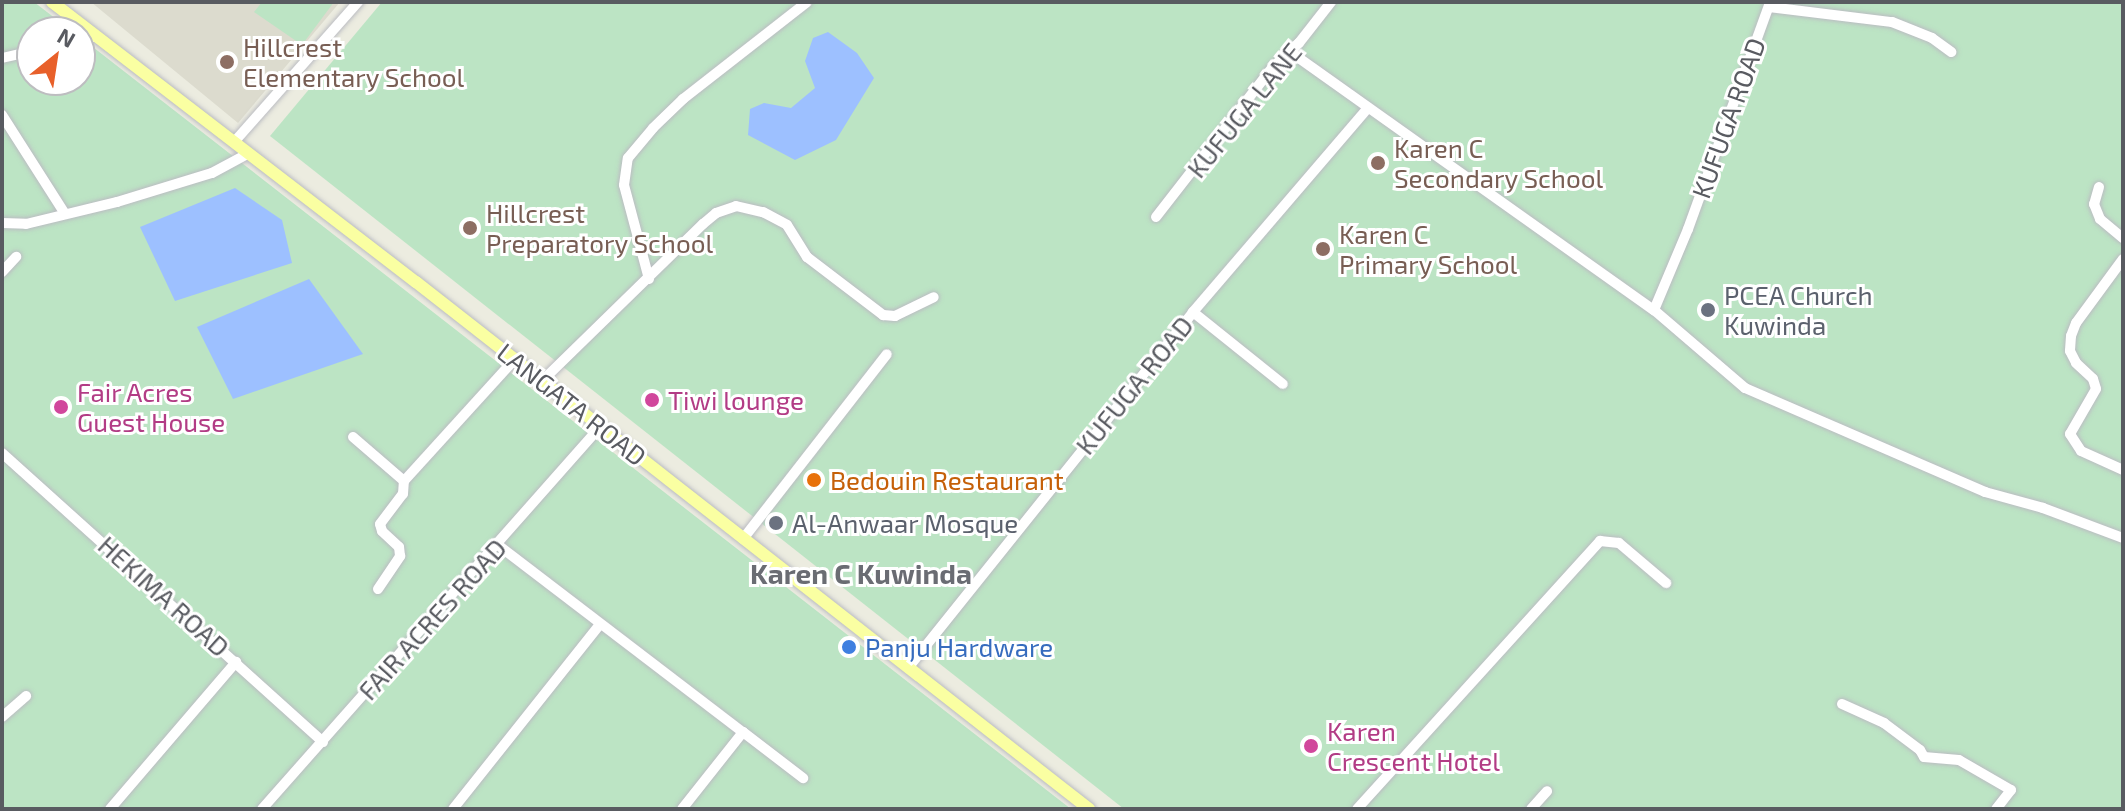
<!DOCTYPE html>
<html>
<head>
<meta charset="utf-8">
<style>
  body { margin:0 }
  #map { position:relative; width:2125px; height:811px; overflow:hidden; background:#ecece0; font-family:"Exo 2",sans-serif }
  div>[style] { position:absolute }
  .education>* { inset:0; background:#dcdbce }
  .green>* { inset:0; background:#bce4c4 }
  .water>* { inset:0; background:#9dc0ff }
  .roads { filter:drop-shadow(0 0 2px #bbbcc2) drop-shadow(0 0 2px #bbbcc2) }
  .minor>* { height:10px; margin:-5px; padding:0 5px; transform-origin:5px; border-radius:5px; background:#fff }
  .major>* { height:12px; margin:-6px; padding:0 6px; transform-origin:6px; border-radius:6px; background:#faffa2 }
  .dots>* { width:22px; height:22px; translate:-50% -50%; box-sizing:border-box; border:4px solid #fff; border-radius:50% }
  span { translate:-50% -50%; white-space:nowrap; text-align:center; line-height:1.15; -webkit-text-stroke:6px #fff; paint-order:stroke }
  .education-label { font-size:26px; color:#785e54 }
  .left { translate:0 -50%; text-align:left }
  .street-label { font-size:26px; color:#595b61 }
  .worship-label { font-size:26px; color:#5b616d }
  .hotel-label { font-size:26px; color:#b23c85 }
  .food-label { font-size:26px; color:#c56008 }
  .shop-label { font-size:26px; color:#366cbe }
  .neighbourhood-label { font-size:28px; color:#6a6c73; font-weight:700 }
  .frame { position:absolute; inset:0; border:4px solid #595b61; pointer-events:none }
  .north { position:absolute; left:16px; top:16px; width:80px; height:80px; box-sizing:border-box; background:#fff; border:2px solid #bdbdc0; border-radius:50%; rotate:30deg; font-size:22px; font-weight:700; line-height:32px; text-align:center; color:#595b61 }
  .north::after { content:''; display:block; margin:auto; width:28px; height:36px; background:#e8602a; clip-path:polygon(50% 0,100% 100%,50% 72%,0 100%) }
</style>
</head>
<body>
<div id="map">
  <div class="education">
    <i style="clip-path:polygon(91px 2px,340px 2px,238px 123px)"></i>
  </div>
  <div class="green">
    <i style="clip-path:polygon(2px 2px,34px 2px,73px 32px,32px 32px,32px 80px,80px 80px,80px 37px,1071px 809px,2px 809px)"></i>
    <i style="clip-path:polygon(262px 2px,334px 2px,302px 45px,254px 12px)"></i>
    <i style="clip-path:polygon(382px 2px,2123px 2px,2123px 809px,1124px 809px,270px 136px)"></i>
  </div>
  <div class="water">
    <i style="clip-path:polygon(828px 32px,857px 53px,874px 78px,836px 140px,795px 160px,748px 135px,750px 109px,764px 103px,791px 108px,815px 88px,805px 61px,813px 38px)"></i>
    <i style="clip-path:polygon(235px 188px,282px 220px,292px 263px,175px 301px,140px 227px)"></i>
    <i style="clip-path:polygon(309px 279px,363px 354px,233px 399px,197px 327px)"></i>
  </div>
  <div class="roads">
    <div class="minor">
      <i style="left:1769px;top:7px;width:124px;rotate:7deg"></i>
      <i style="left:1892px;top:22px;width:43px;rotate:21.8deg"></i>
      <i style="left:1932px;top:38px;width:24px;rotate:36deg"></i>
      <i style="left:80px;top:40px;width:16px;rotate:-14deg"></i>
      <i style="left:1289px;top:51px;width:448px;rotate:35.4deg"></i>
      <i style="left:1654px;top:310px;width:120px;rotate:40.6deg"></i>
      <i style="left:1745px;top:388px;width:262px;rotate:23.4deg"></i>
      <i style="left:1985px;top:492px;width:60px;rotate:15.4deg"></i>
      <i style="left:2043px;top:508px;width:85px;rotate:20.6deg"></i>
      <i style="left:2px;top:58px;width:31px;rotate:-13deg"></i>
      <i style="left:2px;top:115px;width:117px;rotate:57.5deg"></i>
      <i style="left:235px;top:141px;width:186px;rotate:-48.5deg"></i>
      <i style="left:2099px;top:187px;width:18px;rotate:106deg"></i>
      <i style="left:2094px;top:204px;width:16px;rotate:68deg"></i>
      <i style="left:2100px;top:219px;width:30px;rotate:40deg"></i>
      <i style="left:1156px;top:217px;width:189px;rotate:-52.1deg"></i>
      <i style="left:1272px;top:68px;width:37px;rotate:-43deg"></i>
      <i style="left:1299px;top:43px;width:52px;rotate:-52deg"></i>
      <i style="left:2px;top:223px;width:24px;rotate:2deg"></i>
      <i style="left:26px;top:224px;width:94px;rotate:-13.6deg"></i>
      <i style="left:117px;top:202px;width:99px;rotate:-17deg"></i>
      <i style="left:212px;top:173px;width:42px;rotate:-28.4deg"></i>
      <i style="left:2123px;top:259px;width:79px;rotate:126.3deg"></i>
      <i style="left:2076px;top:323px;width:14px;rotate:111deg"></i>
      <i style="left:2071px;top:336px;width:15px;rotate:94deg"></i>
      <i style="left:2070px;top:351px;width:13px;rotate:63deg"></i>
      <i style="left:2076px;top:363px;width:23px;rotate:43deg"></i>
      <i style="left:2093px;top:379px;width:10px;rotate:73deg"></i>
      <i style="left:2096px;top:389px;width:52px;rotate:120deg"></i>
      <i style="left:2070px;top:434px;width:20px;rotate:57deg"></i>
      <i style="left:2081px;top:451px;width:46px;rotate:24.3deg"></i>
      <i style="left:2px;top:272px;width:21px;rotate:-47deg"></i>
      <i style="left:649px;top:279px;width:97px;rotate:-104.9deg"></i>
      <i style="left:624px;top:185px;width:27px;rotate:-82deg"></i>
      <i style="left:628px;top:158px;width:39px;rotate:-50deg"></i>
      <i style="left:653px;top:128px;width:42px;rotate:-44deg"></i>
      <i style="left:683px;top:99px;width:157px;rotate:-38deg"></i>
      <i style="left:1654px;top:310px;width:88px;rotate:-67.2deg"></i>
      <i style="left:1688px;top:229px;width:241px;rotate:-70.1deg"></i>
      <i style="left:1193px;top:312px;width:115px;rotate:38.7deg"></i>
      <i style="left:542px;top:381px;width:225px;rotate:-44.3deg"></i>
      <i style="left:703px;top:224px;width:17px;rotate:-40deg"></i>
      <i style="left:716px;top:213px;width:21px;rotate:-19deg"></i>
      <i style="left:736px;top:206px;width:28px;rotate:13deg"></i>
      <i style="left:763px;top:212px;width:27px;rotate:28deg"></i>
      <i style="left:787px;top:225px;width:38px;rotate:58deg"></i>
      <i style="left:807px;top:257px;width:96px;rotate:37.3deg"></i>
      <i style="left:883px;top:315px;width:12px;rotate:5deg"></i>
      <i style="left:895px;top:316px;width:43px;rotate:-26deg"></i>
      <i style="left:353px;top:437px;width:67px;rotate:40.8deg"></i>
      <i style="left:404px;top:481px;width:165px;rotate:-47.7deg"></i>
      <i style="left:2px;top:453px;width:432px;rotate:42deg"></i>
      <i style="left:743px;top:539px;width:234px;rotate:-52.1deg"></i>
      <i style="left:498px;top:545px;width:308px;rotate:37.4deg"></i>
      <i style="left:743px;top:732px;width:98px;rotate:128.4deg"></i>
      <i style="left:378px;top:589px;width:40px;rotate:-56deg"></i>
      <i style="left:400px;top:556px;width:9px;rotate:-96deg"></i>
      <i style="left:399px;top:547px;width:23px;rotate:-137deg"></i>
      <i style="left:382px;top:531px;width:7px;rotate:-106deg"></i>
      <i style="left:380px;top:524px;width:38px;rotate:-53deg"></i>
      <i style="left:403px;top:494px;width:13px;rotate:-86deg"></i>
      <i style="left:908px;top:668px;width:456px;rotate:-51.3deg"></i>
      <i style="left:1193px;top:312px;width:269px;rotate:-49.4deg"></i>
      <i style="left:1842px;top:704px;width:46px;rotate:24.3deg"></i>
      <i style="left:1884px;top:723px;width:45px;rotate:36.9deg"></i>
      <i style="left:1920px;top:750px;width:8px;rotate:60deg"></i>
      <i style="left:1924px;top:757px;width:35px;rotate:5deg"></i>
      <i style="left:1959px;top:760px;width:60px;rotate:30deg"></i>
      <i style="left:2011px;top:790px;width:24px;rotate:128deg"></i>
      <i style="left:2px;top:717px;width:32px;rotate:-41deg"></i>
      <i style="left:743px;top:732px;width:76px;rotate:37.5deg"></i>
      <i style="left:110px;top:809px;width:194px;rotate:-49.4deg"></i>
      <i style="left:262px;top:809px;width:510px;rotate:-48.5deg"></i>
      <i style="left:453px;top:809px;width:236px;rotate:-51.5deg"></i>
      <i style="left:1357px;top:809px;width:362px;rotate:-47.8deg"></i>
      <i style="left:1600px;top:541px;width:19px;rotate:6deg"></i>
      <i style="left:1619px;top:543px;width:62px;rotate:40.4deg"></i>
      <i style="left:1531px;top:809px;width:24px;rotate:-48deg"></i>
    </div>
    <div class="major">
      <i style="left:52px;top:2px;width:459px;rotate:37.6deg"></i>
      <i style="left:416px;top:282px;width:855px;rotate:38.06deg"></i>
    </div>
  </div>
  <div class="dots">
    <i style="left:227px;top:62px;background:#8d6e63"></i>
    <i style="left:1378px;top:163px;background:#8d6e63"></i>
    <i style="left:470px;top:228px;background:#8d6e63"></i>
    <i style="left:1323px;top:249px;background:#8d6e63"></i>
    <i style="left:1708px;top:310px;background:#6b7280"></i>
    <i style="left:652px;top:400px;background:#d1479c"></i>
    <i style="left:61px;top:407px;background:#d1479c"></i>
    <i style="left:814px;top:480px;background:#e8710a"></i>
    <i style="left:776px;top:523px;background:#6b7280"></i>
    <i style="left:849px;top:647px;background:#3f7fe0"></i>
    <i style="left:1311px;top:746px;background:#d1479c"></i>
  </div>
  <div class="education-label">
    <span class="left" style="left:243px;top:62px">Hillcrest<br>Elementary School</span>
    <span class="left" style="left:1394px;top:163px">Karen C<br>Secondary School</span>
    <span class="left" style="left:486px;top:228px">Hillcrest<br>Preparatory School</span>
    <span class="left" style="left:1339px;top:249px">Karen C<br>Primary School</span>
  </div>
  <div class="street-label">
    <span style="left:1244px;top:110px;rotate:-51deg">KUFUGA LANE</span>
    <span style="left:1728px;top:118px;rotate:-70deg">KUFUGA ROAD</span>
    <span style="left:1134px;top:385px;rotate:-51deg">KUFUGA ROAD</span>
    <span style="left:572px;top:404px;rotate:38deg">LANGATA ROAD</span>
    <span style="left:164px;top:596px;rotate:42deg">HEKIMA ROAD</span>
    <span style="left:432px;top:619px;rotate:-48deg">FAIR ACRES ROAD</span>
  </div>
  <div class="worship-label">
    <span class="left" style="left:1724px;top:310px">PCEA Church<br>Kuwinda</span>
    <span class="left" style="left:792px;top:523px">Al-Anwaar Mosque</span>
  </div>
  <div class="hotel-label">
    <span class="left" style="left:77px;top:407px">Fair Acres<br>Guest House</span>
    <span class="left" style="left:668px;top:400px">Tiwi lounge</span>
    <span class="left" style="left:1327px;top:746px">Karen<br>Crescent Hotel</span>
  </div>
  <div class="food-label">
    <span class="left" style="left:830px;top:480px">Bedouin Restaurant</span>
  </div>
  <div class="shop-label">
    <span class="left" style="left:865px;top:647px">Panju Hardware</span>
  </div>
  <div class="neighbourhood-label">
    <span style="left:861px;top:573px">Karen C Kuwinda</span>
  </div>
  <div class="frame"></div>
  <div class="north">N</div>
</div>
</body>
</html>
